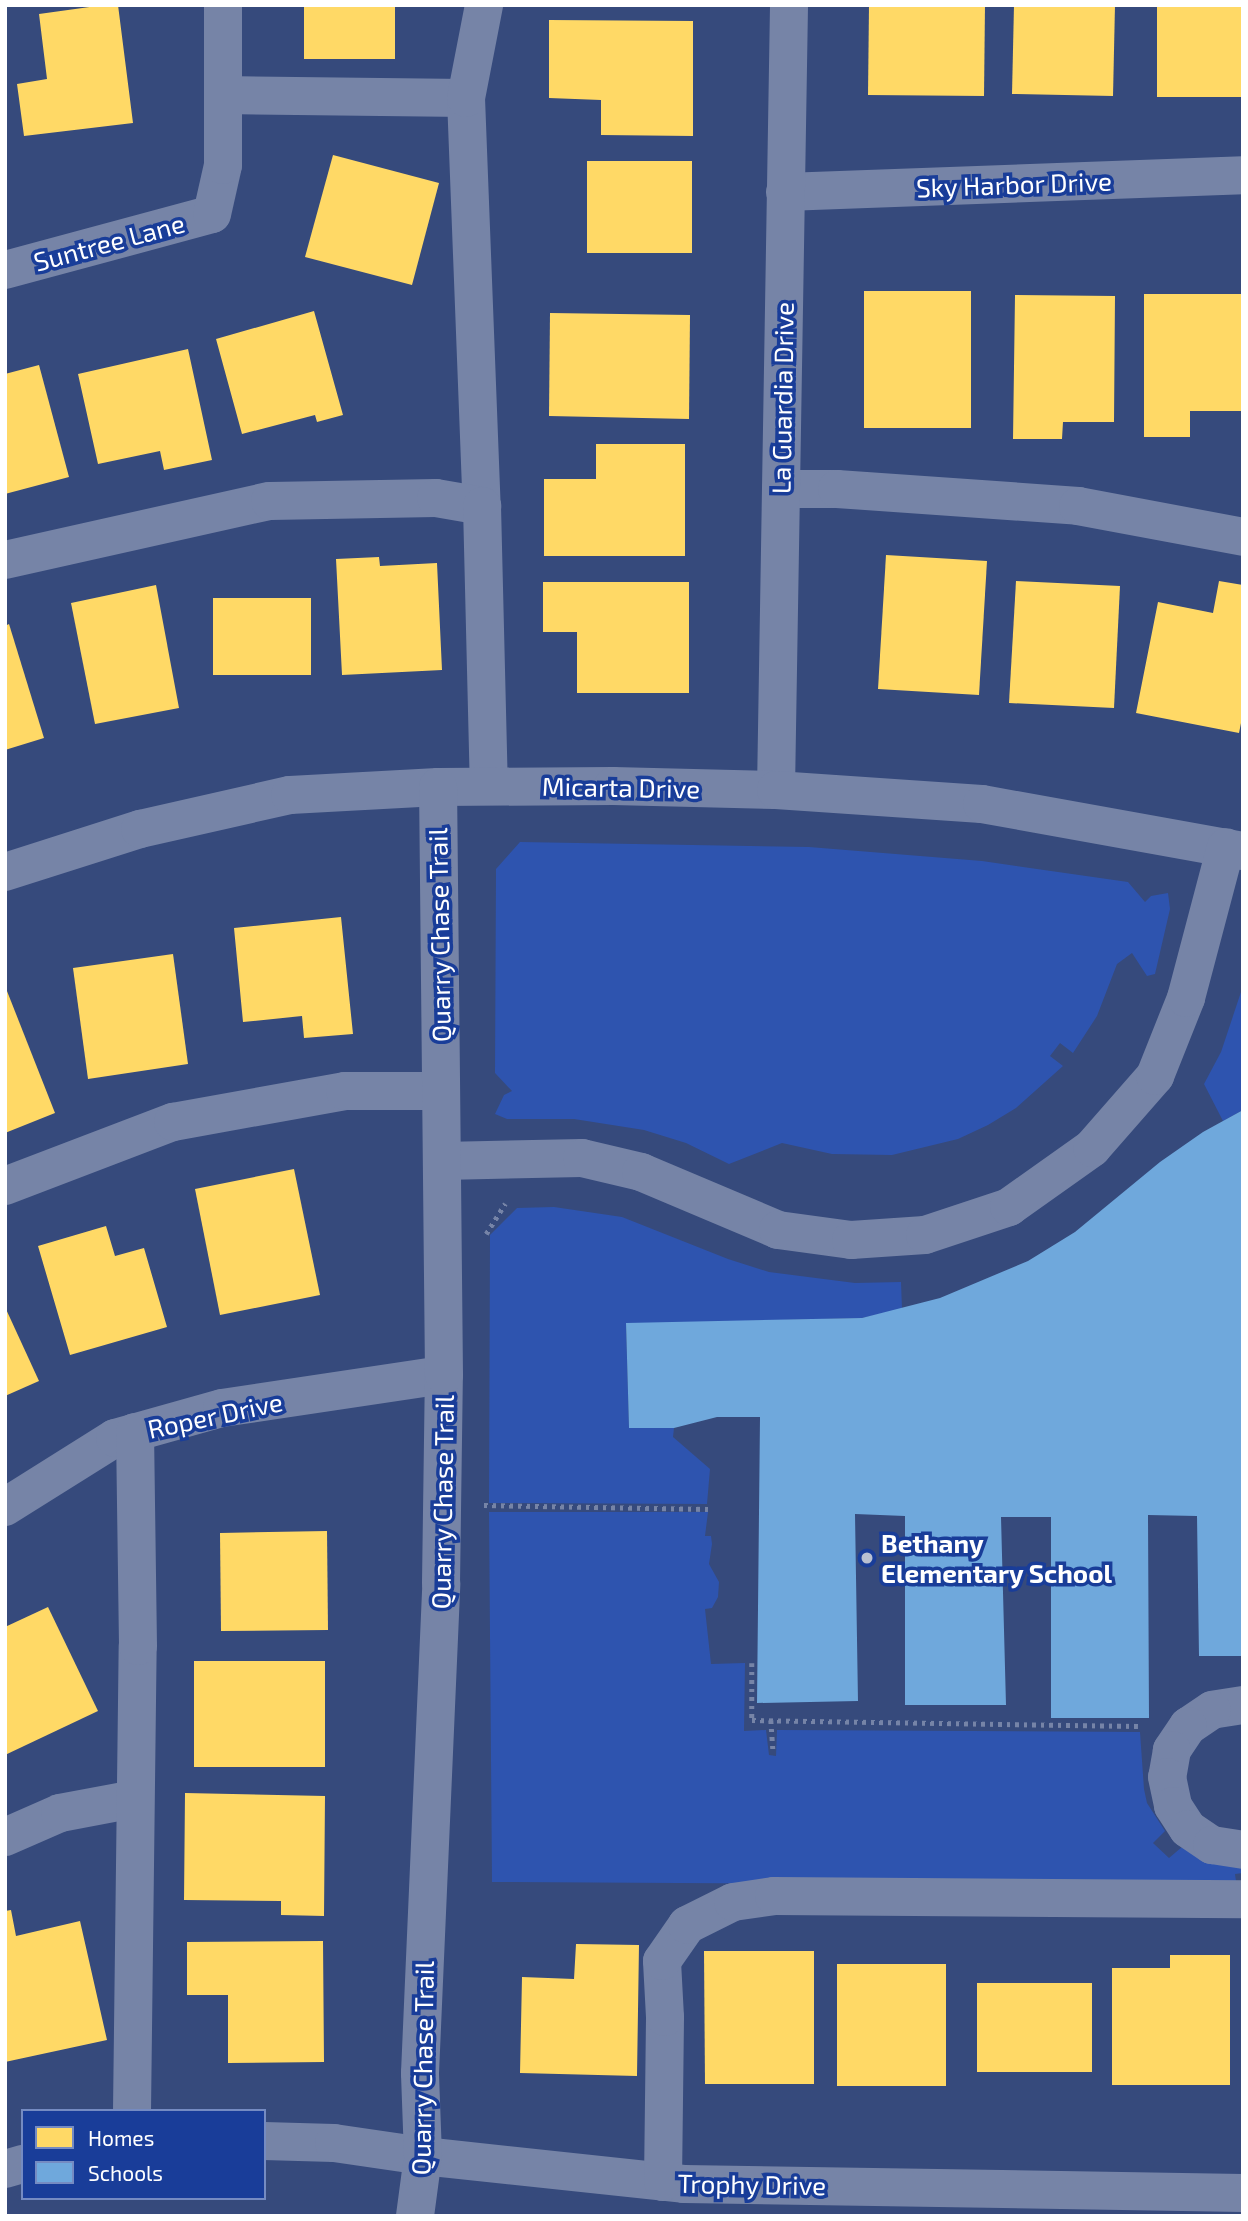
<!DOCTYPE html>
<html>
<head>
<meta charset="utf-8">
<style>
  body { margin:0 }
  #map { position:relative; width:1248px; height:2221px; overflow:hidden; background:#364a7c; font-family:"Exo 2",sans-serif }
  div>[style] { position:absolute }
  .green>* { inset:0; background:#2e54af }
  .homes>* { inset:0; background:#ffd966 }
  .schools>* { inset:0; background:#6fa8dc }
  .path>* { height:4.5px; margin-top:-2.25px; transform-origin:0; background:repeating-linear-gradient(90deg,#7684a7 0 3.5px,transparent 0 8.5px) }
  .minor>* { height:38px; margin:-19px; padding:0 19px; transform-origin:19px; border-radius:19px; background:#7684a7 }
  .dots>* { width:19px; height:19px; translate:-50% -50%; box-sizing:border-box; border:4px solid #193d99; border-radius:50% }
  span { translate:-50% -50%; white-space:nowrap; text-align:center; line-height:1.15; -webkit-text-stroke:7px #193d99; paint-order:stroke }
  .street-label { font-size:26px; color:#fff }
  .poi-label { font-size:26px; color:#fff; font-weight:700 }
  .left { translate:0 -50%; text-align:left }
  .frame { position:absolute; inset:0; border:7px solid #fff; pointer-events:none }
  .legend { position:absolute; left:21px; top:2109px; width:245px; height:91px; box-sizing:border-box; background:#193d99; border:2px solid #758bc2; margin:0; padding:9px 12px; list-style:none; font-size:21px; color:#fff }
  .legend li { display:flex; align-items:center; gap:14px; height:35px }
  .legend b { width:35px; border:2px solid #758bc2 }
</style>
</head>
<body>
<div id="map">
  <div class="green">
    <i style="clip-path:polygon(520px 842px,809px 847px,982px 861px,1128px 882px,1145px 902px,1151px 896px,1168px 893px,1170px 909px,1155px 974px,1147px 976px,1132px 953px,1117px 964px,1097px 1016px,1073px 1053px,1060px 1043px,1050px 1056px,1063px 1066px,1016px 1108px,988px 1125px,958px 1139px,892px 1155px,832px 1154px,782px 1143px,729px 1164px,686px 1143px,644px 1130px,574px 1119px,507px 1119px,495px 1114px,504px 1095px,512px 1091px,495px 1073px,496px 869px)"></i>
    <i style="clip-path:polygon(1243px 986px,1243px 1110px,1223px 1121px,1204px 1084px,1221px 1052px)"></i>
    <i style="clip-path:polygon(554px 1207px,622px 1217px,728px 1259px,769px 1272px,855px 1283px,901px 1282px,902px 1309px,862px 1318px,626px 1324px,629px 1428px,674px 1428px,673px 1437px,710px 1469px,707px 1504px,489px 1503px,490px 1235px,517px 1208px)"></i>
    <i style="clip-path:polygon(489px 1512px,708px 1512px,705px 1536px,711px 1536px,712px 1544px,709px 1564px,719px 1582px,718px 1597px,712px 1608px,705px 1609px,711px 1664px,745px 1663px,744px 1731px,766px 1730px,769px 1755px,776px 1756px,777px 1730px,1140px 1732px,1144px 1789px,1147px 1803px,1165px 1831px,1153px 1843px,1169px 1858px,1182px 1847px,1243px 1867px,1243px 1873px,1235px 1874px,1236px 1881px,1214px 1886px,492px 1882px)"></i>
  </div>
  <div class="homes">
    <i style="clip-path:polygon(104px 5px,118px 5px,133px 123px,24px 136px,17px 84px,47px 79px,39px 14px)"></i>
    <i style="clip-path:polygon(304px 5px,395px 5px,395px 59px,304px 59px)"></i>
    <i style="clip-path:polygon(869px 5px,985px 5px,984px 96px,868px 95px)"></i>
    <i style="clip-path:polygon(1014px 5px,1115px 5px,1113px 96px,1012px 94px)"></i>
    <i style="clip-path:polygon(1157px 5px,1243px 5px,1243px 97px,1157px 97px)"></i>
    <i style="clip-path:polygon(549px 20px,693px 21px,693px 136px,601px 135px,601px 100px,549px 98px)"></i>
    <i style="clip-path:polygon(333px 155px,439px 183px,412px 285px,305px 257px)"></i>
    <i style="clip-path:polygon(587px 161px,692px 161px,692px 253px,587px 253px)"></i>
    <i style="clip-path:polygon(864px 291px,971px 291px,971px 428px,864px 428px)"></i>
    <i style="clip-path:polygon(1144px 294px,1243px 294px,1243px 411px,1190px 411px,1190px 437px,1144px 437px)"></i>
    <i style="clip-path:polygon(1015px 295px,1115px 296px,1114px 422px,1063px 422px,1062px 439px,1013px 439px)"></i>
    <i style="clip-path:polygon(314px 311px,343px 415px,317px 422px,315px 415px,242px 434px,216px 339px)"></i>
    <i style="clip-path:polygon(550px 313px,690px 315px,689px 419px,549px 416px)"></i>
    <i style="clip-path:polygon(188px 349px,212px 460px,164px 470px,160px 451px,98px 464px,78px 374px)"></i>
    <i style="clip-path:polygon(39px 365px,69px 477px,5px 494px,5px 374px)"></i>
    <i style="clip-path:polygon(596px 444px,685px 444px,685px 556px,544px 556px,544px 479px,596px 479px)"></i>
    <i style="clip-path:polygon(886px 555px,987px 561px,979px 695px,878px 689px)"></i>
    <i style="clip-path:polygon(379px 557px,380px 566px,437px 563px,442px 670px,342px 675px,336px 559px)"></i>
    <i style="clip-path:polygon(1016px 581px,1120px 586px,1114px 708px,1009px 703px)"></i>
    <i style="clip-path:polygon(1219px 581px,1243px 585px,1243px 713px,1239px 733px,1136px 713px,1158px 602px,1213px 613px)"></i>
    <i style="clip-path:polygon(543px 582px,689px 582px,689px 693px,577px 693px,577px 632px,543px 632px)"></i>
    <i style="clip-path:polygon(156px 585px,179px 708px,95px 724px,71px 603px)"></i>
    <i style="clip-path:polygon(213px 598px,311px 598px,311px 675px,213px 675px)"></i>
    <i style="clip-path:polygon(9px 624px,44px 738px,5px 750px,5px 626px)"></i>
    <i style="clip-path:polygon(341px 917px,353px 1034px,304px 1038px,302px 1016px,243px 1022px,234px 928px)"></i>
    <i style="clip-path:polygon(173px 954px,188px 1064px,88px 1079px,73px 968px)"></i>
    <i style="clip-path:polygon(5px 986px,55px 1113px,5px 1133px)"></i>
    <i style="clip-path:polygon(294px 1169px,320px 1295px,220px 1315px,195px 1189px)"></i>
    <i style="clip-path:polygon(106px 1226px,115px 1256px,144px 1248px,167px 1327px,70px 1355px,38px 1246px)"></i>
    <i style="clip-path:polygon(5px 1307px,39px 1381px,5px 1396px)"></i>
    <i style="clip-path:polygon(327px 1531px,328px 1630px,221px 1631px,220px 1533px)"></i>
    <i style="clip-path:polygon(48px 1607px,98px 1711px,5px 1755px,5px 1627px)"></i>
    <i style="clip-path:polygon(194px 1661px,325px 1661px,325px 1767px,194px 1767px)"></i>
    <i style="clip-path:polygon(185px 1793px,325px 1796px,324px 1916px,281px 1915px,281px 1901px,184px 1900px)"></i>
    <i style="clip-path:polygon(11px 1910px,16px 1936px,80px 1921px,107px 2040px,5px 2062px,5px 1911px)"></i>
    <i style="clip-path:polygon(323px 1941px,324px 2062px,228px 2063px,228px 1995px,187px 1995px,187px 1942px)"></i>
    <i style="clip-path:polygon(576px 1944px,639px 1945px,637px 2076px,520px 2073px,522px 1977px,574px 1979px)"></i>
    <i style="clip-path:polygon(704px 1951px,814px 1951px,814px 2084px,705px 2084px)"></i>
    <i style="clip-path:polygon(1170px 1955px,1230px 1955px,1230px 2085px,1112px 2085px,1112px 1968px,1170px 1968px)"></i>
    <i style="clip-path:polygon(837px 1964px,946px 1964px,946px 2086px,837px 2086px)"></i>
    <i style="clip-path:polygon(977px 1983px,1092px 1983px,1092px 2072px,977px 2072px)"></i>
  </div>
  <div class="schools">
    <i style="clip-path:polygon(1243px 1110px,1243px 1656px,1199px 1656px,1197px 1516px,1148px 1515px,1149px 1718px,1051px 1718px,1051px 1517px,1001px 1517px,1006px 1705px,905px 1705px,905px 1516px,855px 1514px,858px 1701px,757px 1703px,760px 1417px,717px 1417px,674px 1428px,629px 1428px,626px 1323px,862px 1318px,940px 1298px,1028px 1261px,1075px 1232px,1160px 1162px,1203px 1132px)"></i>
  </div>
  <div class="path">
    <i style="left:486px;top:1234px;width:36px;rotate:-58deg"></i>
    <i style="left:484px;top:1505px;width:224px;rotate:1deg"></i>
    <i style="left:752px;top:1663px;width:57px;rotate:90deg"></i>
    <i style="left:752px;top:1720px;width:386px;rotate:0.9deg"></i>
    <i style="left:771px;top:1720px;width:30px;rotate:86deg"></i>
  </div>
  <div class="minor">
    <i style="left:223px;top:95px;width:243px;rotate:0.7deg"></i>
    <i style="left:466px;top:98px;width:408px;rotate:87.8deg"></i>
    <i style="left:466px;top:98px;width:95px;rotate:-79deg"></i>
    <i style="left:785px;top:192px;width:458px;rotate:-2.1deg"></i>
    <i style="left:5px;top:270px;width:214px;rotate:-15.1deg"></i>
    <i style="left:212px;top:214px;width:50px;rotate:-77.3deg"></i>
    <i style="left:223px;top:165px;width:160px;rotate:-90deg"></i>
    <i style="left:781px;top:489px;width:56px"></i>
    <i style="left:837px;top:489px;width:242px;rotate:4deg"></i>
    <i style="left:1078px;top:506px;width:168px;rotate:10.6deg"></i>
    <i style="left:5px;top:560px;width:271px;rotate:-12.6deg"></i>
    <i style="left:270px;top:501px;width:166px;rotate:-1deg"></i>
    <i style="left:436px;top:498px;width:47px;rotate:9.9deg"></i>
    <i style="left:482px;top:506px;width:280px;rotate:88.6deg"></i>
    <i style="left:776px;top:790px;width:785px;rotate:-89.05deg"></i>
    <i style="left:5px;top:872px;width:142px;rotate:-17.7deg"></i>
    <i style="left:140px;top:829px;width:154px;rotate:-12.8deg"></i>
    <i style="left:290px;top:795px;width:148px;rotate:-3.1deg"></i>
    <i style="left:438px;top:787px;width:175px;rotate:-0.3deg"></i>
    <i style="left:613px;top:786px;width:163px;rotate:1.4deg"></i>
    <i style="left:776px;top:790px;width:206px;rotate:3.9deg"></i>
    <i style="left:982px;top:804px;width:265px;rotate:10.2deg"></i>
    <i style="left:442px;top:1161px;width:140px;rotate:-1.2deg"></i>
    <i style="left:582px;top:1158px;width:61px;rotate:13.3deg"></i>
    <i style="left:641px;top:1172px;width:149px;rotate:22.9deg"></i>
    <i style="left:778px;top:1230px;width:74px;rotate:7.8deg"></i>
    <i style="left:851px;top:1240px;width:74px;rotate:-3.9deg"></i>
    <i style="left:925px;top:1235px;width:89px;rotate:-18.4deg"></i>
    <i style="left:1009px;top:1207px;width:102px;rotate:-35.4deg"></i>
    <i style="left:1092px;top:1148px;width:96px;rotate:-48.8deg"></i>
    <i style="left:1155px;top:1076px;width:84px;rotate:-68.3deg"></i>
    <i style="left:1186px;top:998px;width:156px;rotate:-75.2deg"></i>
    <i style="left:5px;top:1186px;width:180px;rotate:-20.9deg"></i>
    <i style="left:173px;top:1122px;width:175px;rotate:-10.2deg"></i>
    <i style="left:345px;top:1091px;width:96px"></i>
    <i style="left:5px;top:1507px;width:130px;rotate:-32.1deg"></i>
    <i style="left:115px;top:1438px;width:111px;rotate:-15.7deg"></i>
    <i style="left:222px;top:1408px;width:224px;rotate:-8.5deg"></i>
    <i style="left:1243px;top:1705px;width:31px;rotate:171deg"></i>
    <i style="left:1212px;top:1710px;width:29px;rotate:146deg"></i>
    <i style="left:1188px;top:1726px;width:29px;rotate:124deg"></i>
    <i style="left:1172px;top:1750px;width:27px;rotate:100deg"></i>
    <i style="left:1167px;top:1777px;width:30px;rotate:78deg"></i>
    <i style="left:1173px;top:1806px;width:27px;rotate:57deg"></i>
    <i style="left:1188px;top:1829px;width:29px;rotate:34deg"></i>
    <i style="left:1212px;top:1845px;width:31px;rotate:9deg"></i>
    <i style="left:5px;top:1837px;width:60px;rotate:-23.6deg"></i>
    <i style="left:60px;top:1813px;width:75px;rotate:-10.7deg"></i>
    <i style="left:132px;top:2111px;width:465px;rotate:-89.3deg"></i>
    <i style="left:138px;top:1646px;width:214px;rotate:-90.8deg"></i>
    <i style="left:264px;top:2141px;width:70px;rotate:1.6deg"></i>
    <i style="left:334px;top:2143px;width:90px;rotate:8.3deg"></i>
    <i style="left:423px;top:2156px;width:262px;rotate:6.1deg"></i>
    <i style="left:684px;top:2184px;width:559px;rotate:0.92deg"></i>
    <i style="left:5px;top:2169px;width:19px;rotate:-16deg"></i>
    <i style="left:663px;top:2182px;width:165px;rotate:-89.3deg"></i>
    <i style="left:665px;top:2017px;width:56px;rotate:-93.1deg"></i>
    <i style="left:662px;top:1961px;width:44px;rotate:-55.2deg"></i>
    <i style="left:687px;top:1925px;width:51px;rotate:-26.6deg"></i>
    <i style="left:733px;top:1902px;width:41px;rotate:-8.3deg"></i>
    <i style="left:774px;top:1896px;width:469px;rotate:0.4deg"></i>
    <i style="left:415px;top:2216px;width:61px;rotate:-82.4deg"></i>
    <i style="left:423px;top:2156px;width:83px;rotate:-92.1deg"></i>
    <i style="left:420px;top:2073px;width:490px;rotate:-87.5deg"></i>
    <i style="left:441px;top:1583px;width:208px;rotate:-89.2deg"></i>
    <i style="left:444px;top:1375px;width:588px;rotate:-90.58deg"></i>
  </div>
  <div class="dots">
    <i style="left:867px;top:1558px;background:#b9c0d1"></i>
  </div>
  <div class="street-label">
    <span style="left:1014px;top:184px;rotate:-2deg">Sky Harbor Drive</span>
    <span style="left:109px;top:242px;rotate:-15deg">Suntree Lane</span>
    <span style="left:782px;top:398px;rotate:-89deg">La Guardia Drive</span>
    <span style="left:621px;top:787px;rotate:1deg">Micarta Drive</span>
    <span style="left:439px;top:935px;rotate:-91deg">Quarry Chase Trail</span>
    <span style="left:215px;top:1415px;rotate:-12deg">Roper Drive</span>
    <span style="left:442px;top:1502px;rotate:-89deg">Quarry Chase Trail</span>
    <span style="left:422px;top:2068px;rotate:-89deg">Quarry Chase Trail</span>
    <span style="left:752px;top:2184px;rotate:1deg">Trophy Drive</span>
  </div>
  <div class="poi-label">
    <span class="left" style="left:881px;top:1558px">Bethany<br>Elementary School</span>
  </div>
  <div class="frame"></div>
  <ul class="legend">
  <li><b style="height:19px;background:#ffd966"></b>Homes</li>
  <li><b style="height:19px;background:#6fa8dc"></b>Schools</li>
  </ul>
</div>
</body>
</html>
